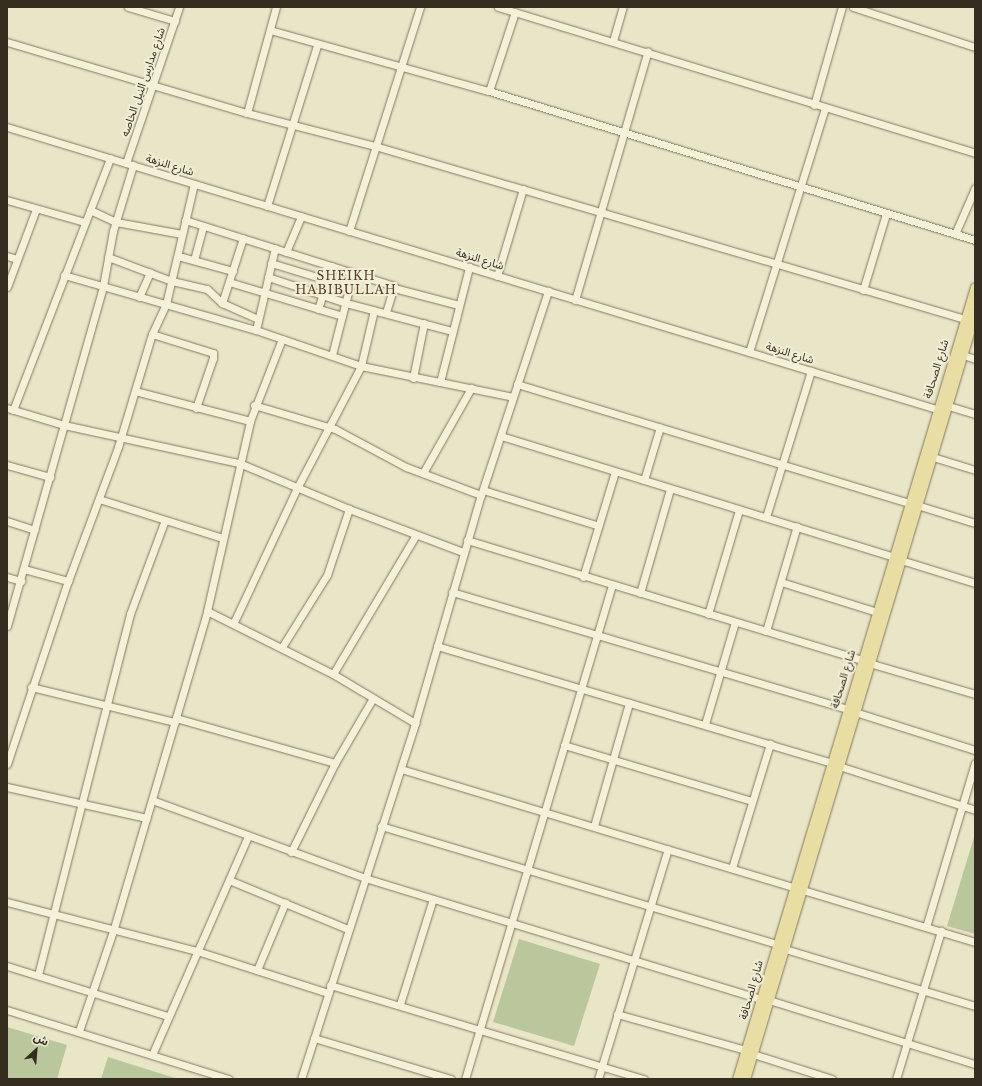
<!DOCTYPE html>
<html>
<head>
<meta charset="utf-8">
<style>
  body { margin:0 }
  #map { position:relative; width:982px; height:1086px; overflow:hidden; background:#e9e5c7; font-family:"Libre Baskerville","Noto Sans Arabic",serif }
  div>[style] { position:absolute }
  .green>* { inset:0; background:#bac69c }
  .roads { filter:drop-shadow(0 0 1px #83785f) drop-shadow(0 0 1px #83785f) }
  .minor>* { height:7px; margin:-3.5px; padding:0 3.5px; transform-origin:3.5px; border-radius:3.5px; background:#f5f1d9 }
  .major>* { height:9px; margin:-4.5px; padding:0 4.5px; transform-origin:4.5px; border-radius:4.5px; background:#e8dea4 }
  span { translate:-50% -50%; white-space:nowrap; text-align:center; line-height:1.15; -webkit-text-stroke:4px #f1eed6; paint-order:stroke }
  .street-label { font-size:11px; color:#352e20 }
  .neighbourhood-label { font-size:12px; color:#5c3a25; letter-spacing:1px }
  .frame { position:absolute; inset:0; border:8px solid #352e20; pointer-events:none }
  .north { position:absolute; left:16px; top:1030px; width:40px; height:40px; -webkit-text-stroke:3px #f1eed6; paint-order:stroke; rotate:26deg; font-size:11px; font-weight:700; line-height:16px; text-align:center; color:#352e20 }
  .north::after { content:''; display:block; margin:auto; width:14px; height:18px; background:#352e20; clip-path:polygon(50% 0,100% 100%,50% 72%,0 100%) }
</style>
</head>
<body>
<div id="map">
  <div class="green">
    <i style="clip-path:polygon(975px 834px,975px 934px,947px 926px)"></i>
    <i style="clip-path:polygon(519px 939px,600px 964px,574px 1046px,493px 1022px)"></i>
    <i style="clip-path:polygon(7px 1027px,67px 1045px,57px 1079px,7px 1079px)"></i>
    <i style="clip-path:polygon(108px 1057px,178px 1079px,101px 1079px)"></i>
  </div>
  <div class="roads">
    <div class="minor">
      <i style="left:128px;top:7px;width:49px;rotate:16.6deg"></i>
      <i style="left:498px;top:7px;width:499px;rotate:17deg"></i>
      <i style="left:853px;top:7px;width:128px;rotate:18.2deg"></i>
      <i style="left:270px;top:30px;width:227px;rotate:15.6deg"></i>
      <i style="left:489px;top:91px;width:508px;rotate:17.04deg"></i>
      <i style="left:613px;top:41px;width:35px;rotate:-74deg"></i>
      <i style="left:7px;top:42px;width:250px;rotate:16.5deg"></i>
      <i style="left:247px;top:113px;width:132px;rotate:14.5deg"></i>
      <i style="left:375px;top:146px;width:615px;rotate:16.34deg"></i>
      <i style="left:489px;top:91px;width:83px;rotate:-71.8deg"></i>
      <i style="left:814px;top:105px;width:102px;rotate:-74.1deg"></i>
      <i style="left:247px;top:113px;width:110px;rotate:-74.7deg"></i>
      <i style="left:7px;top:127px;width:978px;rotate:16.88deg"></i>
      <i style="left:126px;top:163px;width:165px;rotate:-71.2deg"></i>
      <i style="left:7px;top:200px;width:81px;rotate:15.8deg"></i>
      <i style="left:267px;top:206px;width:169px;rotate:-72.7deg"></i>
      <i style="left:90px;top:210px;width:29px;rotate:25deg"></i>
      <i style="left:116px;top:222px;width:67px;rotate:10.3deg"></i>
      <i style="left:185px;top:220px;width:219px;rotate:17.5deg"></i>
      <i style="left:394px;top:286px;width:28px;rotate:107deg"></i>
      <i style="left:349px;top:231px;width:235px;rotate:-72.4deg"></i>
      <i style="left:955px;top:234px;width:50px;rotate:-66.5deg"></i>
      <i style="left:286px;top:252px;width:39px;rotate:-67deg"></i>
      <i style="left:7px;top:256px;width:10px;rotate:17deg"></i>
      <i style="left:178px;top:256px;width:57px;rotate:15.3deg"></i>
      <i style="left:108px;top:257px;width:68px;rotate:20.6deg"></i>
      <i style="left:172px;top:281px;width:36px;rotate:13deg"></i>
      <i style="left:207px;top:289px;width:21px;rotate:43deg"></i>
      <i style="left:222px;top:303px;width:39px;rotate:24deg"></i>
      <i style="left:194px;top:260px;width:35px;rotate:-75deg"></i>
      <i style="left:271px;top:263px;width:83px;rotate:16.9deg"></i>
      <i style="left:64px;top:275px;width:200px;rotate:16deg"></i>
      <i style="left:256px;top:330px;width:111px;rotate:18.9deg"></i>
      <i style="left:361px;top:366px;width:155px;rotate:11.5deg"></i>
      <i style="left:497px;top:276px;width:91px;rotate:-73.4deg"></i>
      <i style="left:268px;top:277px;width:82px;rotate:18.4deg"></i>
      <i style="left:346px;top:303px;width:110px;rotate:14.8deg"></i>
      <i style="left:229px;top:282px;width:118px;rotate:16.7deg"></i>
      <i style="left:7px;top:287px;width:83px;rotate:-69.6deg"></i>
      <i style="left:394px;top:288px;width:67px;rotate:14.7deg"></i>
      <i style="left:863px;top:290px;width:79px;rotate:-73.2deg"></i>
      <i style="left:139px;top:297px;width:27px;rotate:-66deg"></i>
      <i style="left:575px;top:300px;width:259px;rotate:-73.7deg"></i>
      <i style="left:222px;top:303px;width:68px;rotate:-72.1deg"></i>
      <i style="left:318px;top:309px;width:45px;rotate:-72deg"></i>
      <i style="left:256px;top:330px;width:84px;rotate:-77deg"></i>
      <i style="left:152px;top:334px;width:64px;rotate:17.3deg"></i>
      <i style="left:213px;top:353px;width:5px;rotate:90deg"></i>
      <i style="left:213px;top:358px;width:53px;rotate:108.8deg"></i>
      <i style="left:749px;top:352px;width:256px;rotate:-72.7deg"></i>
      <i style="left:332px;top:355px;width:85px;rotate:-75.6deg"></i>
      <i style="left:963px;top:355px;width:13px;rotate:18deg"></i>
      <i style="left:413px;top:378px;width:56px;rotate:-78.7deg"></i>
      <i style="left:440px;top:382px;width:119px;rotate:-75.8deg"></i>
      <i style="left:517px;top:384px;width:410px;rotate:16.9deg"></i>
      <i style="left:135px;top:391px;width:119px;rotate:14.6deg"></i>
      <i style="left:942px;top:404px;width:34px;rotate:17deg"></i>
      <i style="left:254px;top:405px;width:84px;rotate:16.5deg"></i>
      <i style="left:335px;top:429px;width:81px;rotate:28.2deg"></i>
      <i style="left:406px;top:467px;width:80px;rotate:20.5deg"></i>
      <i style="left:7px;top:408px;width:59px;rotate:16.6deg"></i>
      <i style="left:64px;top:425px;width:179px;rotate:12.3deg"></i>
      <i style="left:239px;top:463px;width:119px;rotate:22.7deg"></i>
      <i style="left:349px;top:509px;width:122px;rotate:20.7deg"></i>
      <i style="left:13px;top:410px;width:270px;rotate:-68.9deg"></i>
      <i style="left:501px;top:436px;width:411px;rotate:17.1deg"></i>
      <i style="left:933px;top:457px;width:44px;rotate:17.2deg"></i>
      <i style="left:7px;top:465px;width:45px;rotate:15.6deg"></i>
      <i style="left:423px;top:473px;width:98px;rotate:-60.5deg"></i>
      <i style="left:644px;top:480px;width:55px;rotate:-73.2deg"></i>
      <i style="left:483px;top:490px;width:121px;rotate:17.2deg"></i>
      <i style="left:99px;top:499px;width:130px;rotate:17.5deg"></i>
      <i style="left:917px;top:505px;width:61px;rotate:17.2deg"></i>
      <i style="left:766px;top:517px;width:153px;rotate:-72.9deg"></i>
      <i style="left:7px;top:521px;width:29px;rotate:18deg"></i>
      <i style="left:467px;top:540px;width:413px;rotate:16.9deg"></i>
      <i style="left:901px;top:560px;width:77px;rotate:17.3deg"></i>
      <i style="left:24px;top:569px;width:46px;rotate:15.3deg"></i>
      <i style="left:7px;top:577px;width:15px;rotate:16deg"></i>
      <i style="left:583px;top:577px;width:110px;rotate:-73.1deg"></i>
      <i style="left:781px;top:582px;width:101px;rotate:17.4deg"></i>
      <i style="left:452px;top:592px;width:411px;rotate:16.5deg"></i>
      <i style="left:640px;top:593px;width:108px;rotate:-73.9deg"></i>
      <i style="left:207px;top:611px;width:141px;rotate:26.6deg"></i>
      <i style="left:333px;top:674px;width:96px;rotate:30.9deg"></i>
      <i style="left:708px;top:614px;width:109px;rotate:-73.4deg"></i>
      <i style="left:234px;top:622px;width:148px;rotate:-64.8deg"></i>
      <i style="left:297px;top:488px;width:138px;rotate:-62.3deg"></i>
      <i style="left:361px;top:366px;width:57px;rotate:-76.9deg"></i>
      <i style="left:7px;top:626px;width:353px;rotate:-74.2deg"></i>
      <i style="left:103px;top:286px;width:56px;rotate:-79.7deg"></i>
      <i style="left:113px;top:231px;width:69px;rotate:-73.1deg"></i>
      <i style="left:766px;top:631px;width:109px;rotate:-73.6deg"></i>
      <i style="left:437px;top:646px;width:411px;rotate:16.5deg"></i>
      <i style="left:282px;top:647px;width:85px;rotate:-58deg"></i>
      <i style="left:327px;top:575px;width:70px;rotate:-71.6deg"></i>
      <i style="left:869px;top:663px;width:110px;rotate:16.3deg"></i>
      <i style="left:333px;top:674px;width:162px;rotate:-59.2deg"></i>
      <i style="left:31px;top:687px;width:148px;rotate:13.7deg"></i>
      <i style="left:855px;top:712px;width:126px;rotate:17.6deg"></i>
      <i style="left:176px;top:718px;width:165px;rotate:15.8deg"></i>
      <i style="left:705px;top:724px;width:106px;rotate:-73.6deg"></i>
      <i style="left:564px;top:745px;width:196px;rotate:16.6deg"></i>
      <i style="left:7px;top:764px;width:193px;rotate:-71.6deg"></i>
      <i style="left:68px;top:581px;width:143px;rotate:-69.5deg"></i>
      <i style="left:118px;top:447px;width:118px;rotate:-73.3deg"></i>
      <i style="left:152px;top:334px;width:33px;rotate:-65deg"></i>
      <i style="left:166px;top:304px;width:123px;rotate:-76.9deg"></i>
      <i style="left:839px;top:766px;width:143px;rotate:17.9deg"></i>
      <i style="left:401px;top:769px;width:600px;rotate:16.77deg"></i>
      <i style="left:7px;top:787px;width:143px;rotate:12.5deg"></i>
      <i style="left:152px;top:800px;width:227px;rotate:20.1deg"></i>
      <i style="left:365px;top:878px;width:414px;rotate:17deg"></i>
      <i style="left:381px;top:826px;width:413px;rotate:16.6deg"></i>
      <i style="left:594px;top:826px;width:128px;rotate:-74.1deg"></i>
      <i style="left:291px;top:852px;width:99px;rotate:-63.7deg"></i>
      <i style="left:335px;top:763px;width:75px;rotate:-59.7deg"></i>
      <i style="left:732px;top:868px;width:130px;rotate:-73deg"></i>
      <i style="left:229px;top:880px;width:129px;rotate:22.4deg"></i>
      <i style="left:7px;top:902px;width:196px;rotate:14.5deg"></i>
      <i style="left:197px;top:951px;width:138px;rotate:17.8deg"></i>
      <i style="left:926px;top:927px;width:171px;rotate:-73.4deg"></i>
      <i style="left:785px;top:949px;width:198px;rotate:16.7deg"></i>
      <i style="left:7px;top:966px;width:169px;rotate:17.3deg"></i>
      <i style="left:257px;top:970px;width:73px;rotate:-67.3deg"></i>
      <i style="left:38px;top:975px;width:373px;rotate:-75.7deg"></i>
      <i style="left:130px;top:614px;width:100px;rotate:-69.6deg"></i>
      <i style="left:330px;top:985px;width:328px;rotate:16.7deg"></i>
      <i style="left:769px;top:1000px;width:216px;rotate:17.3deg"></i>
      <i style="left:400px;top:1004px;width:110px;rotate:-72.6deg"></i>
      <i style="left:7px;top:1010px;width:232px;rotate:17.3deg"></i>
      <i style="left:617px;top:1014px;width:133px;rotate:15.7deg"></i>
      <i style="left:79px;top:1031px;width:109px;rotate:-71.2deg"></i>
      <i style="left:114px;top:928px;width:330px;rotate:-73.6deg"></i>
      <i style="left:207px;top:611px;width:195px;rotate:-77.2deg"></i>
      <i style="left:250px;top:421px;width:88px;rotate:-68.7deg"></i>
      <i style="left:314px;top:1038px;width:143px;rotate:16.7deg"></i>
      <i style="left:753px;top:1054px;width:83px;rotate:17.6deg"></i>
      <i style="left:152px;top:1055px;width:239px;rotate:-66.3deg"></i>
      <i style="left:301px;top:1079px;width:374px;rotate:-72.2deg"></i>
      <i style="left:415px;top:723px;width:237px;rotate:-73.9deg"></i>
      <i style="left:481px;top:495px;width:215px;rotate:-71.8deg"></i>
      <i style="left:465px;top:1079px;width:515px;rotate:-73.43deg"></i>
      <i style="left:598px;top:1079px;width:240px;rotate:-73.1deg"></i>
      <i style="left:896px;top:1079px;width:155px;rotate:-73.1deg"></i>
    </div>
    <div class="major">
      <i style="left:737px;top:1079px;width:827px;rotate:-73.27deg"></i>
      <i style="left:745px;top:1079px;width:800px;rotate:-73.29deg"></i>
    </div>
  </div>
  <div class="street-label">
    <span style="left:143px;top:82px;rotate:-71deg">شارع مدارس النيل الخاصه</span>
    <span style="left:170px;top:165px;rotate:17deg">شارع النزهة</span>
    <span style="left:480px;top:259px;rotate:17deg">شارع النزهة</span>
    <span style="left:790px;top:353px;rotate:17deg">شارع النزهة</span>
    <span style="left:936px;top:369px;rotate:-73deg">شارع الصحافة</span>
    <span style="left:843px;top:679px;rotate:-73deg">شارع الصحافة</span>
    <span style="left:751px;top:990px;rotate:-74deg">شارع الصحافة</span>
  </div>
  <div class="neighbourhood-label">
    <span style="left:346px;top:283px">SHEIKH<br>HABIBULLAH</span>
  </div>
  <div class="frame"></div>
  <div class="north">ش</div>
</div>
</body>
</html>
